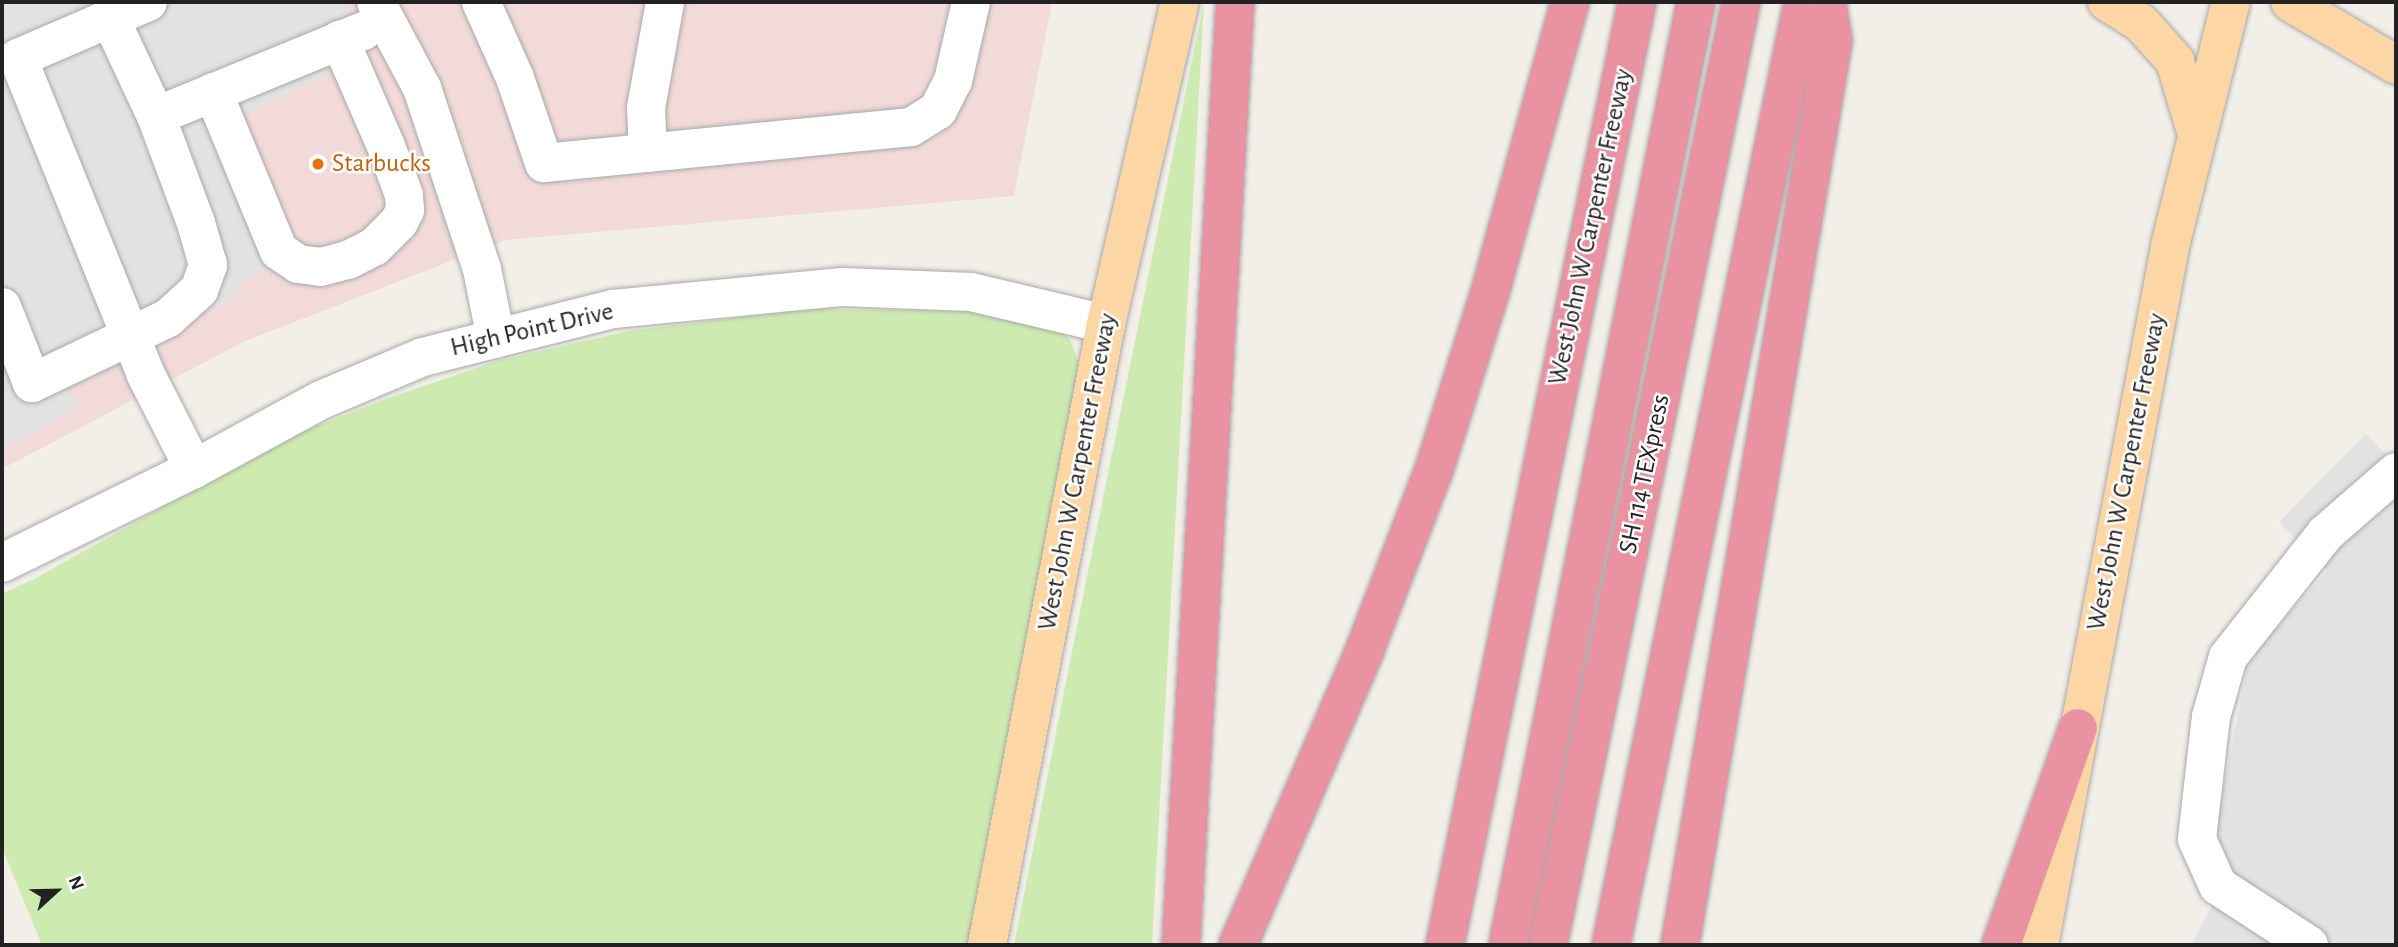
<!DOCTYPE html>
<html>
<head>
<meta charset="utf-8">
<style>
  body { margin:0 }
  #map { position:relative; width:2398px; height:947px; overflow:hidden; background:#f2efe9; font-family:"Alegreya Sans",sans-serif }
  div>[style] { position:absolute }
  .commercial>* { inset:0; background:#f2dad9 }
  .grass>* { inset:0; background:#cdebb0 }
  .parking>* { inset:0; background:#e2e2e2 }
  .roads { filter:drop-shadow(0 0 2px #a9a9a9) drop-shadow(0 0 2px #a9a9a9) }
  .minor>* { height:38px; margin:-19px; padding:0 19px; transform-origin:19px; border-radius:19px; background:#fff }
  .major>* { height:38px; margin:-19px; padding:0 19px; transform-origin:19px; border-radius:19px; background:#fcd6a4 }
  .highway>* { height:38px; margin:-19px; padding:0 19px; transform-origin:19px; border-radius:19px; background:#e892a2 }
  .dots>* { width:19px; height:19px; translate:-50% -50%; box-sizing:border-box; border:4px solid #fff; border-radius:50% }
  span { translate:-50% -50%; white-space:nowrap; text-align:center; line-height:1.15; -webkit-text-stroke:5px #fff; paint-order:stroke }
  .food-label { font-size:26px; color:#c56008 }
  .left { translate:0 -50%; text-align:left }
  .street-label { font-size:26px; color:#222 }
  .frame { position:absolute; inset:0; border:4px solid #222; pointer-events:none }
  .north { position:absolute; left:21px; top:856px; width:70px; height:70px; -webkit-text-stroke:5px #fff; paint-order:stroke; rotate:68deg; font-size:19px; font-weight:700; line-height:28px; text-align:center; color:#222 }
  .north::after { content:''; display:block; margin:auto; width:24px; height:32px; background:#222; clip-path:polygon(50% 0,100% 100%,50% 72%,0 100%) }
</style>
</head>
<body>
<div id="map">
  <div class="commercial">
    <i style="clip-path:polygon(2px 2px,1052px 2px,1014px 196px,505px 240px,243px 342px,2px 469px)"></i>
  </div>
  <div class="grass">
    <i style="clip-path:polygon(1204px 2px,1152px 945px,1014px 945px,1078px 621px)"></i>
    <i style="clip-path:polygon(809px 309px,981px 311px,1058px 329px,1070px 339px,1077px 357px,1081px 380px,970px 945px,42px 945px,2px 848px,2px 594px,36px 578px,284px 439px,383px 400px,497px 361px,628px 331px)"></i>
  </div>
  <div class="parking">
    <i style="clip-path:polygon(2px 2px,343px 2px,367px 54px,211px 130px,266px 271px,238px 283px,242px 294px,67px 387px,77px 407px,2px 450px)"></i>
    <i style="clip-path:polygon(2366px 434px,2396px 465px,2396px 945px,2191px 945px,2229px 874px,2215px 829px,2249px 659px,2328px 570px,2279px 522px)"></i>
  </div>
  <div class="roads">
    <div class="minor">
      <i style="left:148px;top:2px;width:142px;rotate:156.7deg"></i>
      <i style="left:18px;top:58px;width:340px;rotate:68deg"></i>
      <i style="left:145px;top:373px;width:108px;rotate:63deg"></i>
      <i style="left:376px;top:2px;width:98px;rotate:61.9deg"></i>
      <i style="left:422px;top:88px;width:191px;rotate:71.7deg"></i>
      <i style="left:482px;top:269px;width:71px;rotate:78.7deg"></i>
      <i style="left:481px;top:2px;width:83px;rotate:65.9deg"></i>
      <i style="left:515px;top:78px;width:90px;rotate:71.2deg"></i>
      <i style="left:544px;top:163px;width:369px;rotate:-5.6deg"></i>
      <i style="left:911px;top:127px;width:32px;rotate:-32deg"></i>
      <i style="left:938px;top:110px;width:33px;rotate:-63deg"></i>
      <i style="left:953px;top:81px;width:81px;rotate:-77.2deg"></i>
      <i style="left:110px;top:18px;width:108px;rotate:64.9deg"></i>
      <i style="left:156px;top:116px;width:224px;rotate:-22.3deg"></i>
      <i style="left:213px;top:92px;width:172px;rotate:67.5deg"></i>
      <i style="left:279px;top:251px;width:23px;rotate:34deg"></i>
      <i style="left:298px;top:264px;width:23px;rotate:7deg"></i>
      <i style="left:321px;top:267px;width:28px;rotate:-15deg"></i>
      <i style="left:348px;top:260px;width:29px;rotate:-27deg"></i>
      <i style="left:374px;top:247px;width:35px;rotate:-45deg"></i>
      <i style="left:399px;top:222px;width:13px;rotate:-63deg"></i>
      <i style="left:405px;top:210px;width:15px;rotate:-94deg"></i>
      <i style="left:404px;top:195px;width:52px;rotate:-110.2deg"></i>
      <i style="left:386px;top:146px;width:116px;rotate:-113.5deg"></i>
      <i style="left:648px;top:153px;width:45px;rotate:-92.5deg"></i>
      <i style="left:646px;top:108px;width:108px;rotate:-79.8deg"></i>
      <i style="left:2px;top:307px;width:82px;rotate:68.5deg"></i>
      <i style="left:32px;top:383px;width:151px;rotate:-25.5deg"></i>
      <i style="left:168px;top:318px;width:42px;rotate:-42.1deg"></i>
      <i style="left:199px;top:290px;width:27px;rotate:-70deg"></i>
      <i style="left:208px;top:265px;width:44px;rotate:-105.9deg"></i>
      <i style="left:196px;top:223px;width:114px;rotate:-110.5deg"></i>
      <i style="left:2px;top:563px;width:214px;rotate:-26.1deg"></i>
      <i style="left:194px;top:469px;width:145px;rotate:-28.5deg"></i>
      <i style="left:321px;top:400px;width:111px;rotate:-22.9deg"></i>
      <i style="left:423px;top:357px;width:196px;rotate:-14.2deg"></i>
      <i style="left:613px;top:309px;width:231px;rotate:-5.5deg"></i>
      <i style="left:843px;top:287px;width:128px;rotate:2.2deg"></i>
      <i style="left:971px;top:292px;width:139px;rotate:13.3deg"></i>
      <i style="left:2309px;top:945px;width:108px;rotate:-147deg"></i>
      <i style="left:2218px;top:886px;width:51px;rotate:-114.1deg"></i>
      <i style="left:2197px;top:839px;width:123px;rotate:-83.5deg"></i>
      <i style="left:2211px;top:717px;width:62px;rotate:-74.2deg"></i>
      <i style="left:2228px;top:657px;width:157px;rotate:-51.7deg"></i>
      <i style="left:2325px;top:534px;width:94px;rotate:-41.1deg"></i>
    </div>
    <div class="major">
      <i style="left:2107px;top:2px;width:40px;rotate:32deg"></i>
      <i style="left:2141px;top:23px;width:51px;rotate:48.2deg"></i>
      <i style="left:2175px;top:61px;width:77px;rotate:73.4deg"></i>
      <i style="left:2290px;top:2px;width:123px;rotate:30.7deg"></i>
      <i style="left:987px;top:945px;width:632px;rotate:-79.15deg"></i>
      <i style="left:1106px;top:324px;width:330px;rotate:-77.1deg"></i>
      <i style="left:2039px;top:945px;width:715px;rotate:-79.37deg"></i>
      <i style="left:2171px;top:242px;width:247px;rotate:-76deg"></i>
    </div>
    <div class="highway">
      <i style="left:1181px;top:945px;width:945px;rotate:-86.72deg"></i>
      <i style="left:1238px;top:945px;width:319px;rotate:-66.7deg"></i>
      <i style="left:1364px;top:652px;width:195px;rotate:-69deg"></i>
      <i style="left:1434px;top:470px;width:182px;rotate:-72.5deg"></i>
      <i style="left:1489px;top:296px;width:305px;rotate:-74.6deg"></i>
      <i style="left:1445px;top:945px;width:962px;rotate:-78.49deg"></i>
      <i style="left:1508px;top:945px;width:962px;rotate:-78.73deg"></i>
      <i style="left:1548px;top:945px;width:963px;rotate:-78.43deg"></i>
      <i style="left:1611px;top:945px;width:962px;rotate:-78.49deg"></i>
      <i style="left:1680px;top:945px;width:917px;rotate:-80.39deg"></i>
      <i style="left:1833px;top:41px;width:39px;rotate:-99deg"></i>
      <i style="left:2001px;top:945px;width:230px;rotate:-70.5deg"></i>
    </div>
  </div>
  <div class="dots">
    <i style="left:318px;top:164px;background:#e8710a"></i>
  </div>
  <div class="food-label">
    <span class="left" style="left:332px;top:164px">Starbucks</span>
  </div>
  <div class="street-label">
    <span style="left:1591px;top:227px;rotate:-78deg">West John W Carpenter Freeway</span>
    <span style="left:532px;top:330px;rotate:-13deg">High Point Drive</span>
    <span style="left:1078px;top:472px;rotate:-79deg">West John W Carpenter Freeway</span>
    <span style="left:2127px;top:472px;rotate:-79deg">West John W Carpenter Freeway</span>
    <span style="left:1645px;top:474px;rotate:-78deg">SH 114 TEXpress</span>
  </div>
  <div class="frame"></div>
  <div class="north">N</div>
</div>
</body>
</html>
